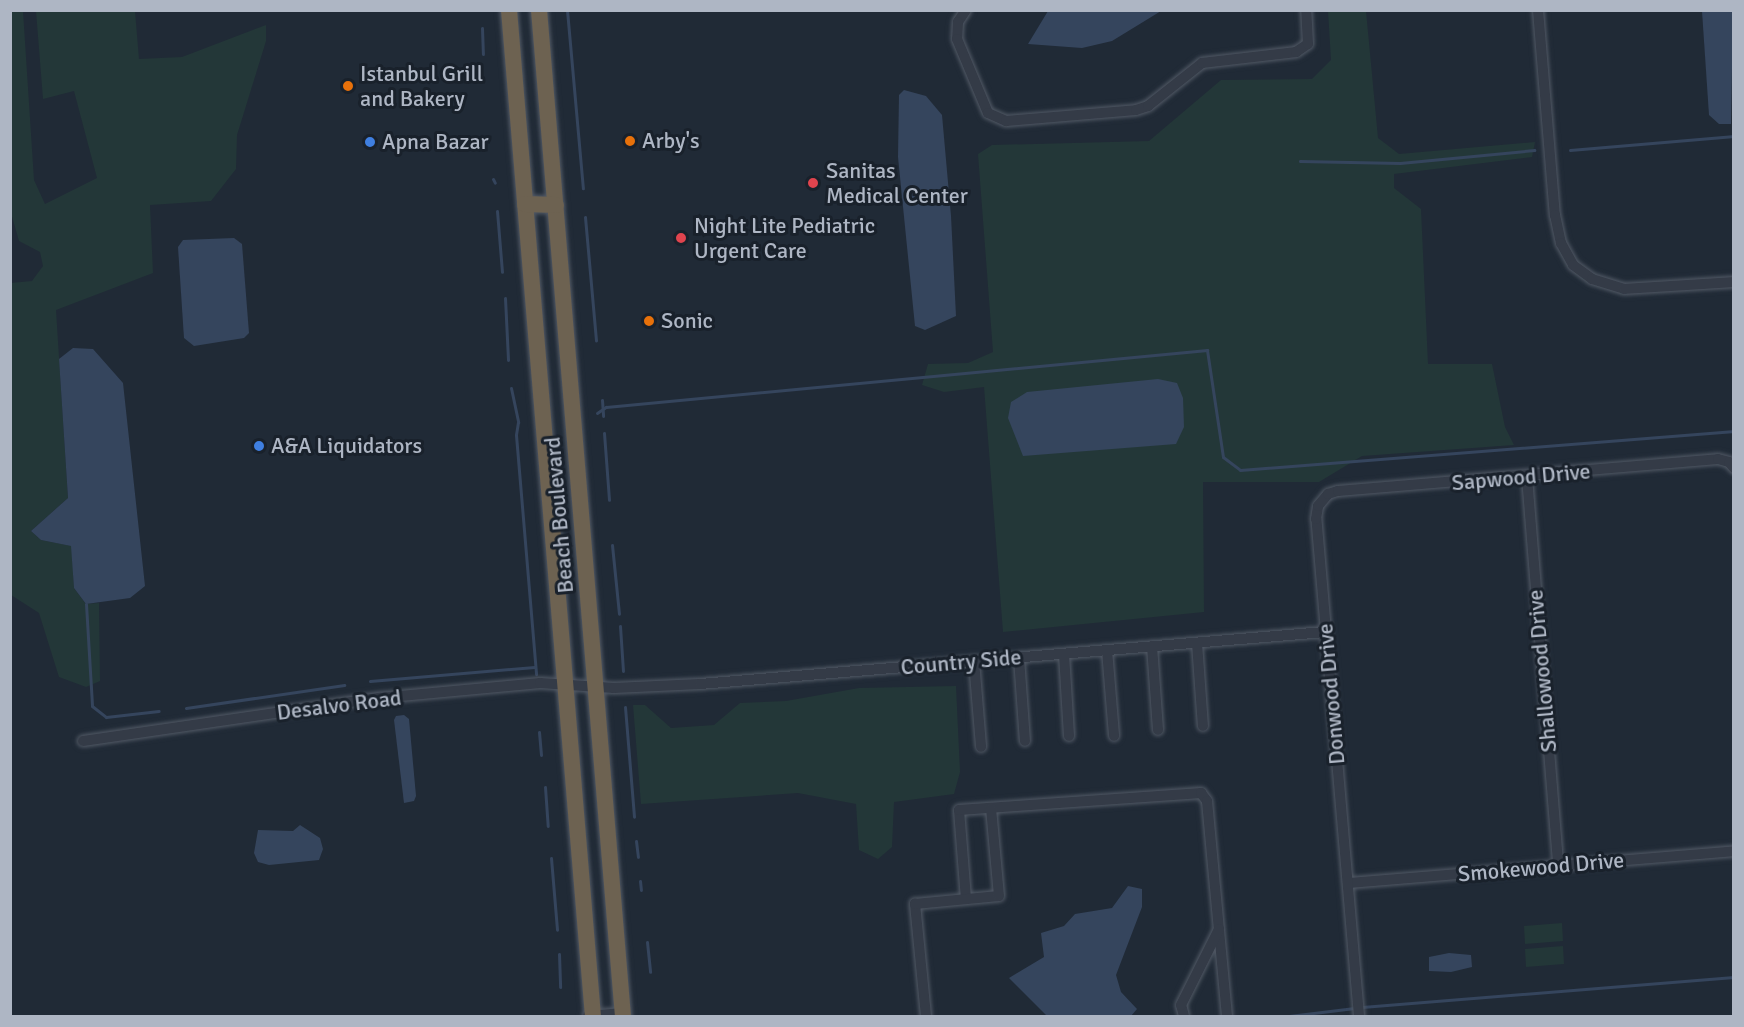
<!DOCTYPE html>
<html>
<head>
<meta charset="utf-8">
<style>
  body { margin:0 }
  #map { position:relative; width:1744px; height:1027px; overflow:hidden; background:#202a36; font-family:Signika,sans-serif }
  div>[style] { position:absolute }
  .green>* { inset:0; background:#233738 }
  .water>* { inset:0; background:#35455d }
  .stream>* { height:3px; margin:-1.5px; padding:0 1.5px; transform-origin:1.5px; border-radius:1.5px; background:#35455d }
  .roads { filter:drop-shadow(0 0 2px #515965) drop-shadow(0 0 2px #515965) }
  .minor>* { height:10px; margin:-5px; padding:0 5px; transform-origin:5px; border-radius:5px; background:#343b47 }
  .highway>* { height:16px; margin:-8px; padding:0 8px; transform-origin:8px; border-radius:8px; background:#6d6251 }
  .dots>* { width:16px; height:16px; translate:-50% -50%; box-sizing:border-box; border:3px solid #19212b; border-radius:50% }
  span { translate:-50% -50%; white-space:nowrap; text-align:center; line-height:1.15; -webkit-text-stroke:6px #19212b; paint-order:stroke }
  .poi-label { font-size:22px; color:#aeb6c4 }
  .left { translate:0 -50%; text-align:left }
  .street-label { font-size:22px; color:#aeb6c4 }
  .frame { position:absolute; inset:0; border:12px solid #aeb6c4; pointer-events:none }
</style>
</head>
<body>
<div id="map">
  <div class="green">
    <i style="clip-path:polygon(11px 11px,23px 11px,34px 180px,45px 204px,97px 178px,74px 91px,43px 99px,36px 11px,135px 11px,139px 59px,182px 57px,266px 25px,266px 41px,237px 135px,236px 169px,211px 201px,150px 205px,153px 273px,56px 310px,68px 498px,31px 531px,41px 540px,72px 546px,74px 588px,86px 604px,99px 603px,100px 681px,86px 687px,59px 677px,39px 613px,11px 595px,10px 283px,32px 281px,43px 266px,40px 252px,19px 241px,11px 213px)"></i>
    <i style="clip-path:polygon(1328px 11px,1366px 11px,1378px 138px,1399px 154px,1535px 142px,1532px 157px,1394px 174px,1394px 188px,1421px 209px,1428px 364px,1492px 364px,1505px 427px,1514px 445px,1362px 456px,1319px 482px,1203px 482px,1204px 612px,1003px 632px,984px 387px,944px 392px,922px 385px,928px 364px,968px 363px,993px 352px,978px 154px,992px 145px,1149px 141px,1221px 80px,1312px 79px,1331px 60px)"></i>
    <i style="clip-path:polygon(956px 686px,960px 772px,954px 794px,894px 802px,892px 847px,878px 859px,859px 850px,856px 804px,798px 793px,641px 804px,633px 705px,645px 705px,671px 728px,714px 725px,740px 703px,786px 701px,859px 688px)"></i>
    <i style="clip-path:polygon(1562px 923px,1563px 941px,1525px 944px,1524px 926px)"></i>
    <i style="clip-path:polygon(1563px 946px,1564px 964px,1526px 967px,1525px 949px)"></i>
  </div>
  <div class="water">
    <i style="clip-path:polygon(1048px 11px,1048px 10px,1161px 11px,1112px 41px,1082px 48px,1028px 44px)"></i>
    <i style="clip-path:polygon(1702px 11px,1733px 11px,1731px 124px,1719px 124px,1709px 115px)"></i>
    <i style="clip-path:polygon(904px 90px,926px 96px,942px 115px,951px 216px,956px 316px,925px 330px,915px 326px,898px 157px,899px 95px)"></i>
    <i style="clip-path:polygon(234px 238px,242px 244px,249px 333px,244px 338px,194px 346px,184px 338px,178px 247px,183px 240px)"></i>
    <i style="clip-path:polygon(73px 348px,93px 349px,123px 383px,145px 586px,130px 598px,86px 604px,74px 588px,71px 546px,41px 540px,31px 531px,68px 498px,59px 359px)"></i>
    <i style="clip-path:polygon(1158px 379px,1177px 383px,1183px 398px,1184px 427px,1176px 444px,1023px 456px,1008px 418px,1011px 402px,1027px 392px)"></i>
    <i style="clip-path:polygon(404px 715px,409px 719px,416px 796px,414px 801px,404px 803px,394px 720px,396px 716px)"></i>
    <i style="clip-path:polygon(300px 825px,320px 838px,323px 849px,319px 860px,269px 865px,258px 862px,254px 853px,258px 830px,293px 831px)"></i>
    <i style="clip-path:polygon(1128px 886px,1142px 889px,1142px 907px,1116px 975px,1121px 992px,1137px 1009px,1131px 1016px,1047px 1016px,1009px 978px,1044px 957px,1041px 933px,1064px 926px,1075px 914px,1112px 908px)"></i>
    <i style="clip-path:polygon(1449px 953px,1471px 955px,1472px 967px,1451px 972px,1429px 971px,1429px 957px)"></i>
  </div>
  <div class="stream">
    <i style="left:567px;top:10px;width:179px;rotate:84.9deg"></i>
    <i style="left:482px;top:28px;width:26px;rotate:88deg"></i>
    <i style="left:1570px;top:150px;width:165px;rotate:-4.9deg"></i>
    <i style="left:1300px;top:161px;width:100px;rotate:1.1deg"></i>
    <i style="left:1400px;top:163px;width:135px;rotate:-5.5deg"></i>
    <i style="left:493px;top:179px;width:4px;rotate:63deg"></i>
    <i style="left:497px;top:211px;width:61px;rotate:85.3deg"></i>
    <i style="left:585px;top:217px;width:124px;rotate:84.9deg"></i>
    <i style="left:505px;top:298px;width:62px;rotate:87.2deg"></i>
    <i style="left:511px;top:388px;width:35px;rotate:78deg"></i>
    <i style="left:518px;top:422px;width:13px;rotate:99deg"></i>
    <i style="left:516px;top:435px;width:240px;rotate:85.2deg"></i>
    <i style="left:602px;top:400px;width:16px;rotate:86deg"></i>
    <i style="left:597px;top:413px;width:11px;rotate:-34deg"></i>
    <i style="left:606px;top:407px;width:604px;rotate:-5.42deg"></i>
    <i style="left:1207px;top:350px;width:108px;rotate:81.5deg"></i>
    <i style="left:1223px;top:457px;width:21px;rotate:37deg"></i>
    <i style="left:1240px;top:470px;width:496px;rotate:-4.5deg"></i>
    <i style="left:604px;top:433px;width:67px;rotate:85.7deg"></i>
    <i style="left:612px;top:545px;width:69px;rotate:84.2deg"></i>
    <i style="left:86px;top:604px;width:102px;rotate:86.6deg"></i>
    <i style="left:92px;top:706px;width:18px;rotate:38deg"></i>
    <i style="left:106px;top:717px;width:53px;rotate:-6.5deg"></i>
    <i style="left:620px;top:626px;width:45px;rotate:86.2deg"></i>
    <i style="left:370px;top:681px;width:165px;rotate:-4.9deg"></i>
    <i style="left:625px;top:707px;width:110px;rotate:85.3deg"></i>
    <i style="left:186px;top:708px;width:160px;rotate:-8.3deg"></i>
    <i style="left:539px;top:732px;width:23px;rotate:85deg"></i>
    <i style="left:545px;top:787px;width:39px;rotate:86deg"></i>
    <i style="left:636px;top:841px;width:16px;rotate:83deg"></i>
    <i style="left:551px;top:858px;width:72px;rotate:85.2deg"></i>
    <i style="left:640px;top:881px;width:9px;rotate:84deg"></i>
    <i style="left:647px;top:942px;width:30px;rotate:84deg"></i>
    <i style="left:559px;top:954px;width:33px;rotate:88deg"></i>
    <i style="left:1362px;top:1007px;width:373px;rotate:-4.6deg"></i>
    <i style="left:1289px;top:1016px;width:66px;rotate:-6.9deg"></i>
  </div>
  <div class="roads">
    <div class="minor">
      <i style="left:966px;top:10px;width:14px;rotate:124deg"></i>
      <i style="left:958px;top:22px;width:17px;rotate:93deg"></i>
      <i style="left:957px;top:39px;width:80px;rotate:67.3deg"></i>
      <i style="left:988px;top:113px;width:20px;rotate:24deg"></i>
      <i style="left:1006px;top:121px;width:130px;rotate:-4.8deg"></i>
      <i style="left:1136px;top:110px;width:13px;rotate:-18deg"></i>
      <i style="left:1148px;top:106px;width:69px;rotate:-38.5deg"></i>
      <i style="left:1202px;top:63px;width:95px;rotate:-6.7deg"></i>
      <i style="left:1296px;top:52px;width:14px;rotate:-34deg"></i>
      <i style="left:1308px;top:44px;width:34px;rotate:-93deg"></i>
      <i style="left:1538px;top:10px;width:206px;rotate:85.3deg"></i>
      <i style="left:1555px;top:215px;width:29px;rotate:78deg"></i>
      <i style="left:1561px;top:243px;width:25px;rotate:61deg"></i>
      <i style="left:1573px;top:265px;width:24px;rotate:36deg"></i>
      <i style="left:1592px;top:279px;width:34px;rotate:17deg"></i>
      <i style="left:1624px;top:289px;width:110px;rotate:-3.6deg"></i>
      <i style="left:1527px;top:477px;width:390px;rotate:85.4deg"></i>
      <i style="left:1197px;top:643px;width:83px;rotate:85.9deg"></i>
      <i style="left:1152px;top:646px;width:84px;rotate:85.9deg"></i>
      <i style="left:1107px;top:650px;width:86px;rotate:85.3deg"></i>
      <i style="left:1064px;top:654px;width:82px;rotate:86.5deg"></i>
      <i style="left:1019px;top:658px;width:83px;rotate:85.9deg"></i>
      <i style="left:974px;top:661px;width:86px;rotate:85.3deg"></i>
      <i style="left:83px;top:741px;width:299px;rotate:-8.3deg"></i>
      <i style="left:379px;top:698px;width:162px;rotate:-5.3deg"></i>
      <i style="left:540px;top:683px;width:74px;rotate:3.9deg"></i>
      <i style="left:614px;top:688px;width:86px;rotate:-2.7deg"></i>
      <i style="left:700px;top:684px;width:627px;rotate:-4.76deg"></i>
      <i style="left:1348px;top:883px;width:387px;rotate:-4.7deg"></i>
      <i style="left:966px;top:899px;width:89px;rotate:-94.5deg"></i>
      <i style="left:959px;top:810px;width:243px;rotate:-4deg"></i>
      <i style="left:1201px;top:793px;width:10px;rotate:53deg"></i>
      <i style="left:1207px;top:801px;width:216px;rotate:84.7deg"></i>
      <i style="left:588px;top:1016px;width:35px;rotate:-5deg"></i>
      <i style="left:926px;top:1016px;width:113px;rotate:-95.6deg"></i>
      <i style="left:915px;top:904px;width:84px;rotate:-5.4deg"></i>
      <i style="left:999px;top:896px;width:88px;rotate:-95.2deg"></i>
      <i style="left:1184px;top:1016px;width:11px;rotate:-105deg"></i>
      <i style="left:1181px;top:1005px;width:85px;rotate:-63.4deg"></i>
      <i style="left:1359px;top:1016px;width:499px;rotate:-94.9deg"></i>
      <i style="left:1316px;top:519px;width:13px;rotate:-81deg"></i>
      <i style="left:1318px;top:506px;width:16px;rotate:-50deg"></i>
      <i style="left:1328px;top:494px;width:10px;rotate:-17deg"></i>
      <i style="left:1338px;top:491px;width:381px;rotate:-4.8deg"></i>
      <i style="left:1718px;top:459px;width:11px;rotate:15deg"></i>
      <i style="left:1729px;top:462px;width:8px;rotate:50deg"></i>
    </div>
    <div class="highway">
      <i style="left:509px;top:10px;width:1010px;rotate:85.23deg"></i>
      <i style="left:539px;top:10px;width:1010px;rotate:85.23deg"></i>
      <i style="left:525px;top:204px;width:31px;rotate:2deg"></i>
    </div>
  </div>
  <div class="dots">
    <i style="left:348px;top:86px;background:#e8710a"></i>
    <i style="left:630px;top:141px;background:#e8710a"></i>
    <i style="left:370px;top:142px;background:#3f7fe0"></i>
    <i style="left:813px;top:183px;background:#e0444e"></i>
    <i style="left:681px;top:238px;background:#e0444e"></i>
    <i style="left:649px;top:321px;background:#e8710a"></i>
    <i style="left:259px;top:446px;background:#3f7fe0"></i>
  </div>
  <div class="poi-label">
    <span class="left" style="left:360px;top:86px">Istanbul Grill<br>and Bakery</span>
    <span class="left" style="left:642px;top:141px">Arby's</span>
    <span class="left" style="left:382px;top:142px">Apna Bazar</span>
    <span class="left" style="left:826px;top:183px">Sanitas<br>Medical Center</span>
    <span class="left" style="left:694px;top:238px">Night Lite Pediatric<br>Urgent Care</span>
    <span class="left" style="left:661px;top:321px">Sonic</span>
    <span class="left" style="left:271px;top:446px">A&amp;A Liquidators</span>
  </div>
  <div class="street-label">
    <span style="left:1521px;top:477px;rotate:-5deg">Sapwood Drive</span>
    <span style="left:559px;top:515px;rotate:-95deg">Beach Boulevard</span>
    <span style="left:961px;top:662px;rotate:-5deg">Country Side</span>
    <span style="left:1542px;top:671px;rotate:-95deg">Shallowood Drive</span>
    <span style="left:1331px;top:694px;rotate:-95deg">Donwood Drive</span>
    <span style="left:339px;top:705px;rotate:-7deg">Desalvo Road</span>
    <span style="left:1541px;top:867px;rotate:-5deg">Smokewood Drive</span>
  </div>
  <div class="frame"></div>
</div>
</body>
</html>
